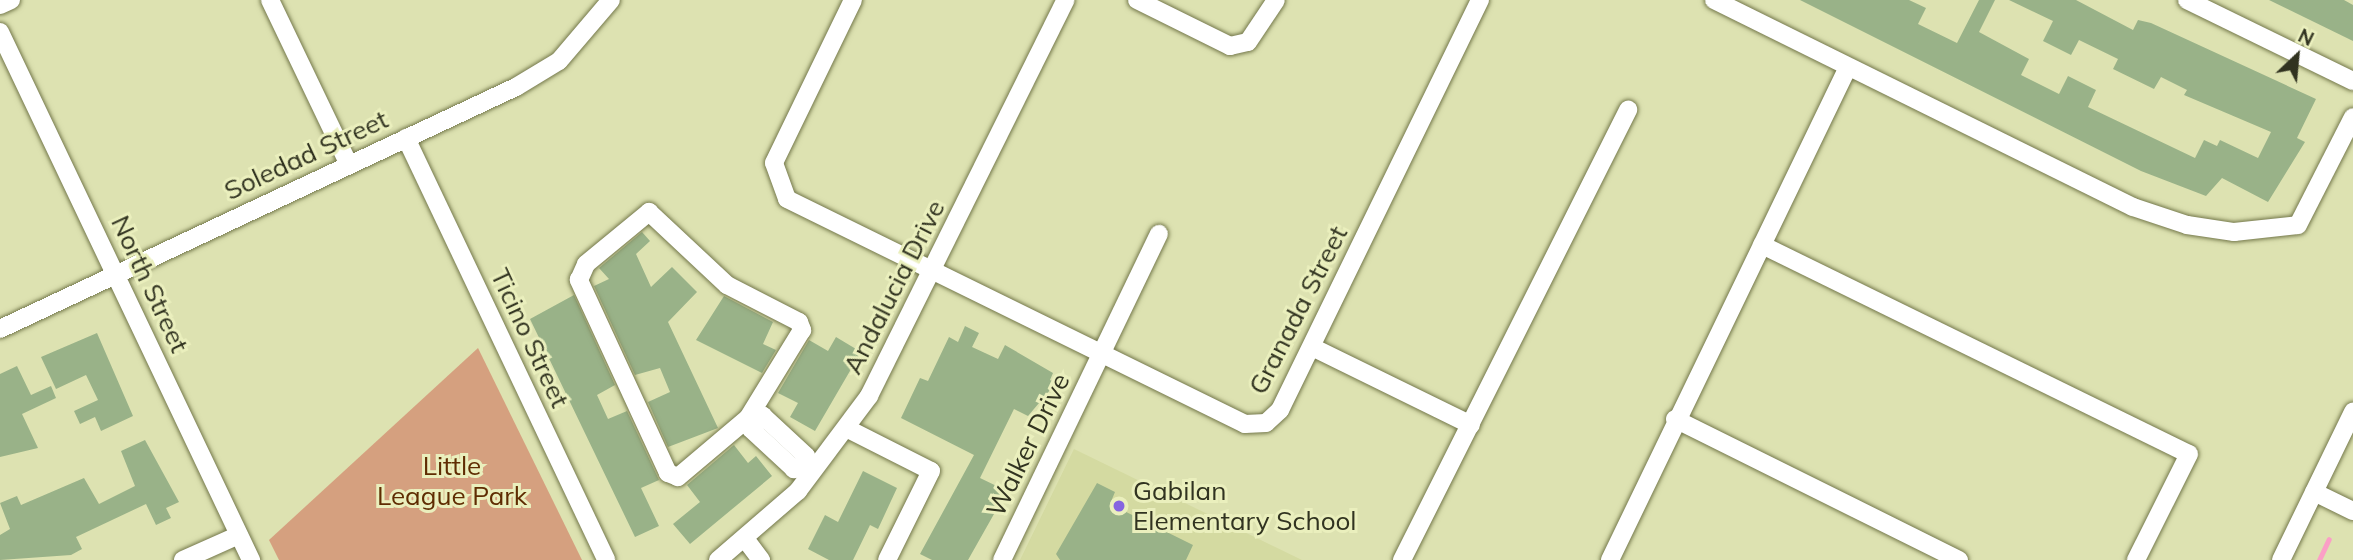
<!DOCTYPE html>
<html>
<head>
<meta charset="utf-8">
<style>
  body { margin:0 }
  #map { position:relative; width:2353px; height:560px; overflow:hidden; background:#dde2b1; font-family:Mulish,sans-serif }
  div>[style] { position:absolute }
  .built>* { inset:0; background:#d4daa1 }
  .green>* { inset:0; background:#d5a07f }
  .stream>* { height:5px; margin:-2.5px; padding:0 2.5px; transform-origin:2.5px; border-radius:2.5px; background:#fb9fc6 }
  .building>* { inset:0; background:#99b288 }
  .roads { filter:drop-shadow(0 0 2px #74784b) drop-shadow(0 0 2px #74784b) }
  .minor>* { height:18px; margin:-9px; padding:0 9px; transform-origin:9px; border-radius:9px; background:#fff }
  .dots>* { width:19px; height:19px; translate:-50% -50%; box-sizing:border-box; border:4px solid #eaefbd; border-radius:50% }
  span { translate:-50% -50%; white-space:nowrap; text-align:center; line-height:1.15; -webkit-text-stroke:6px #eaefbd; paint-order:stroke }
  .street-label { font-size:26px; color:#313320 }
  .park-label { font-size:26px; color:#5f2c02 }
  .poi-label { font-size:26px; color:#313320 }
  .left { translate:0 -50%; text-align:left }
  .north { position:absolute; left:2262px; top:21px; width:70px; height:70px; -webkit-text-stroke:5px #eaefbd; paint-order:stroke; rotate:26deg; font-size:19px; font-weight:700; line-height:28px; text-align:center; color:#313320 }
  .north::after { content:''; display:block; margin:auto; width:24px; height:32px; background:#313320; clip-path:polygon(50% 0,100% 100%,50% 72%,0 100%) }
</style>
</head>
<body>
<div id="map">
  <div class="built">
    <i style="clip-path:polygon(1074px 449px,1302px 560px,1020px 560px)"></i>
  </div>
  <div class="green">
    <i style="clip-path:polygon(478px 348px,582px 560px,279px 560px,269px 540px)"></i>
  </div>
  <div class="stream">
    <i style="left:2319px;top:560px;width:23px;rotate:-65deg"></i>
  </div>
  <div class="building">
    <i style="clip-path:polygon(1800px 0,1909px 0,1926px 8px,1918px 24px,1957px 43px,1979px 0,1995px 0,1979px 32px,2029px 59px,2021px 75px,2059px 94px,2068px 76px,2096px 90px,2088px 107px,2195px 158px,2204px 140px,2217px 146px,2220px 140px,2258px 158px,2271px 132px,2184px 95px,2187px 90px,2161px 77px,2154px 89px,2113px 69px,2118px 59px,2079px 40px,2071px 55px,2043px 41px,2053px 21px,2009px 0,2076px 0,2133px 30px,2138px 20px,2151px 23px,2316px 99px,2297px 138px,2305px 142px,2268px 202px,2222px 178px,2206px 196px,2141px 171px)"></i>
    <i style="clip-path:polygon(2269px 0,2344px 0,2353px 5px,2353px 41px)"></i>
    <i style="clip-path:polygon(642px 232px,650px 241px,636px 254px,651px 287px,672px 267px,697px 292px,668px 322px,718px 428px,668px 447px,648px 402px,670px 392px,660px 368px,635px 375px,594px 286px,609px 279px,599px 268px)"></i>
    <i style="clip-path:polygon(574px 295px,615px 385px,597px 395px,608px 419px,627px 411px,659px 480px,641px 488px,659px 526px,635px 537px,530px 319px)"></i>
    <i style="clip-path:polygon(724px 296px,773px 322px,763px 344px,776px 350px,762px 373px,696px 340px)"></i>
    <i style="clip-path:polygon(965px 326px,979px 333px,972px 347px,998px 359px,1005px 345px,1053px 373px,1050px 380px,1056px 383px,1028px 416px,1014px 409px,980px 478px,1007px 491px,968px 560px,932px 560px,920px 554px,974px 455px,901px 418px,920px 378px,928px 381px,949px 337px,958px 342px)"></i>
    <i style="clip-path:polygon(97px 333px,133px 416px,101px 431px,95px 417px,80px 424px,74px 411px,98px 400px,86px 375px,56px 389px,41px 357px)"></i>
    <i style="clip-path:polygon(836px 337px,861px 352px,815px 431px,790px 417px,798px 403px,778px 393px,809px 340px,828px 351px)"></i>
    <i style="clip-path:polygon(17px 366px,31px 395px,51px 386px,56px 398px,22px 414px,38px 448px,0 457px,0 374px)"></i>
    <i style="clip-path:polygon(145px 440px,179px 502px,166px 508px,171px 518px,156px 525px,146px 504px,76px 537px,82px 549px,71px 555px,0 560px,0 535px,10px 529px,0 503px,17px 496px,21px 505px,84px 478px,99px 504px,135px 486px,121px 451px)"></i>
    <i style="clip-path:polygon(734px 445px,748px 463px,756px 456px,772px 476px,690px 544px,673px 524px,700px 502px,687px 485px)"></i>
    <i style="clip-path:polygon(863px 471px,897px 488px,878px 529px,870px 525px,853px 560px,829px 560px,808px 549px,825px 515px,838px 522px)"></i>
    <i style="clip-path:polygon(1097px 483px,1115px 492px,1110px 504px,1193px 545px,1186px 560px,1060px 560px,1056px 554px)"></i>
  </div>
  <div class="roads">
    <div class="minor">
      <i style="left:270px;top:0;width:181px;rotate:64.4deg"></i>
      <i style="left:853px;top:0;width:181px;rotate:115.9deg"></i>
      <i style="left:774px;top:163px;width:38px;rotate:70deg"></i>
      <i style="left:787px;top:199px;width:510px;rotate:26.16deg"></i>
      <i style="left:1245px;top:424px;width:21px;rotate:-3deg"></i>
      <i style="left:1266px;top:423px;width:19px;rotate:-43deg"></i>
      <i style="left:1280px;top:410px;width:456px;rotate:-64deg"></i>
      <i style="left:1137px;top:0;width:104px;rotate:26.3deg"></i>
      <i style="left:1230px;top:46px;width:18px;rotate:-13deg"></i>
      <i style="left:1248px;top:42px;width:50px;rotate:-56.3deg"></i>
      <i style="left:1714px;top:0;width:467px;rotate:26.3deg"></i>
      <i style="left:2133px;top:207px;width:57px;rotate:18.4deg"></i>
      <i style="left:2187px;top:225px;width:48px;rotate:8.5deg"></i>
      <i style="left:2234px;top:232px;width:64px;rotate:-6.2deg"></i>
      <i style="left:2298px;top:225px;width:121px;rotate:-63deg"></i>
      <i style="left:2187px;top:0;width:185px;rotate:26deg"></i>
      <i style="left:0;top:5px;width:12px;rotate:-24deg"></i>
      <i style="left:0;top:32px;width:585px;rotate:64.57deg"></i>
      <i style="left:406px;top:138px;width:467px;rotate:64.6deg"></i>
      <i style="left:649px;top:212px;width:107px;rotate:43.1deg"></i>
      <i style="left:727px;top:285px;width:81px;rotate:27.2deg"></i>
      <i style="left:799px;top:322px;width:9px;rotate:69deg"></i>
      <i style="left:802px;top:330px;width:103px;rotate:121.5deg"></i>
      <i style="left:748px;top:418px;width:92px;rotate:139.9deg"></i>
      <i style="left:678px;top:477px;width:11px;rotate:-158deg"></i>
      <i style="left:668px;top:473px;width:213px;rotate:-114.8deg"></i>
      <i style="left:579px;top:280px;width:17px;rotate:-66deg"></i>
      <i style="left:586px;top:264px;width:82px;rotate:-39.5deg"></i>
      <i style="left:1762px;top:245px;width:475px;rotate:26.1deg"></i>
      <i style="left:2189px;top:454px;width:119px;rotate:116.6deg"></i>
      <i style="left:0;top:329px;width:570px;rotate:-25.13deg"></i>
      <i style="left:516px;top:87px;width:50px;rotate:-31.2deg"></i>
      <i style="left:559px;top:61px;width:80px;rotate:-49.6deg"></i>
      <i style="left:1312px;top:347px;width:177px;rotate:26.1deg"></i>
      <i style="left:763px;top:416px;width:59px;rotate:42.9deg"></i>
      <i style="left:806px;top:456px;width:11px;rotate:112deg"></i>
      <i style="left:802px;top:466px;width:9px;rotate:159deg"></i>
      <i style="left:794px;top:469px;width:59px;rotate:-137.1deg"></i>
      <i style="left:751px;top:429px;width:18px;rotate:-47deg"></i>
      <i style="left:1675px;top:419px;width:317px;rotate:26.4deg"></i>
      <i style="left:848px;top:429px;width:93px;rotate:26.8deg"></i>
      <i style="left:931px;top:471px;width:99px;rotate:116.3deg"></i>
      <i style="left:2314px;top:492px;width:43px;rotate:26deg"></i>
      <i style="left:746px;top:540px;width:25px;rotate:53deg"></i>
      <i style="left:183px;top:560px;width:61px;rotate:-24.1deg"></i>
      <i style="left:718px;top:560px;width:106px;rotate:-40.8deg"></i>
      <i style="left:798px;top:491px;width:119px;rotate:-53.2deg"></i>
      <i style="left:869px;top:396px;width:442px;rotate:-63.6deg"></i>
      <i style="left:1002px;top:560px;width:362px;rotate:-64.3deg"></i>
      <i style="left:1402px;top:560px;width:504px;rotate:-63.33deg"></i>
      <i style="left:1610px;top:560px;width:547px;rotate:-64.23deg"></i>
      <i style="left:2281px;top:560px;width:165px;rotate:-64.1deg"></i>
    </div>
  </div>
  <div class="dots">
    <i style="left:1119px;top:506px;background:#8665e0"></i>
  </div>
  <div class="street-label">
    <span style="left:306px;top:155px;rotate:-25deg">Soledad Street</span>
    <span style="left:150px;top:284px;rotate:65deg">North Street</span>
    <span style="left:894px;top:287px;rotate:-63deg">Andalucia Drive</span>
    <span style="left:1298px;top:310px;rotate:-63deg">Granada Street</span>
    <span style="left:530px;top:338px;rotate:65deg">Ticino Street</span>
    <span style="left:1028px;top:445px;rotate:-64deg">Walker Drive</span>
  </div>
  <div class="park-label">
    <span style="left:452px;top:481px">Little<br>League Park</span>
  </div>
  <div class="poi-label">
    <span class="left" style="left:1133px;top:506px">Gabilan<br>Elementary School</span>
  </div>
  <div class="north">N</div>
</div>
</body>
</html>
